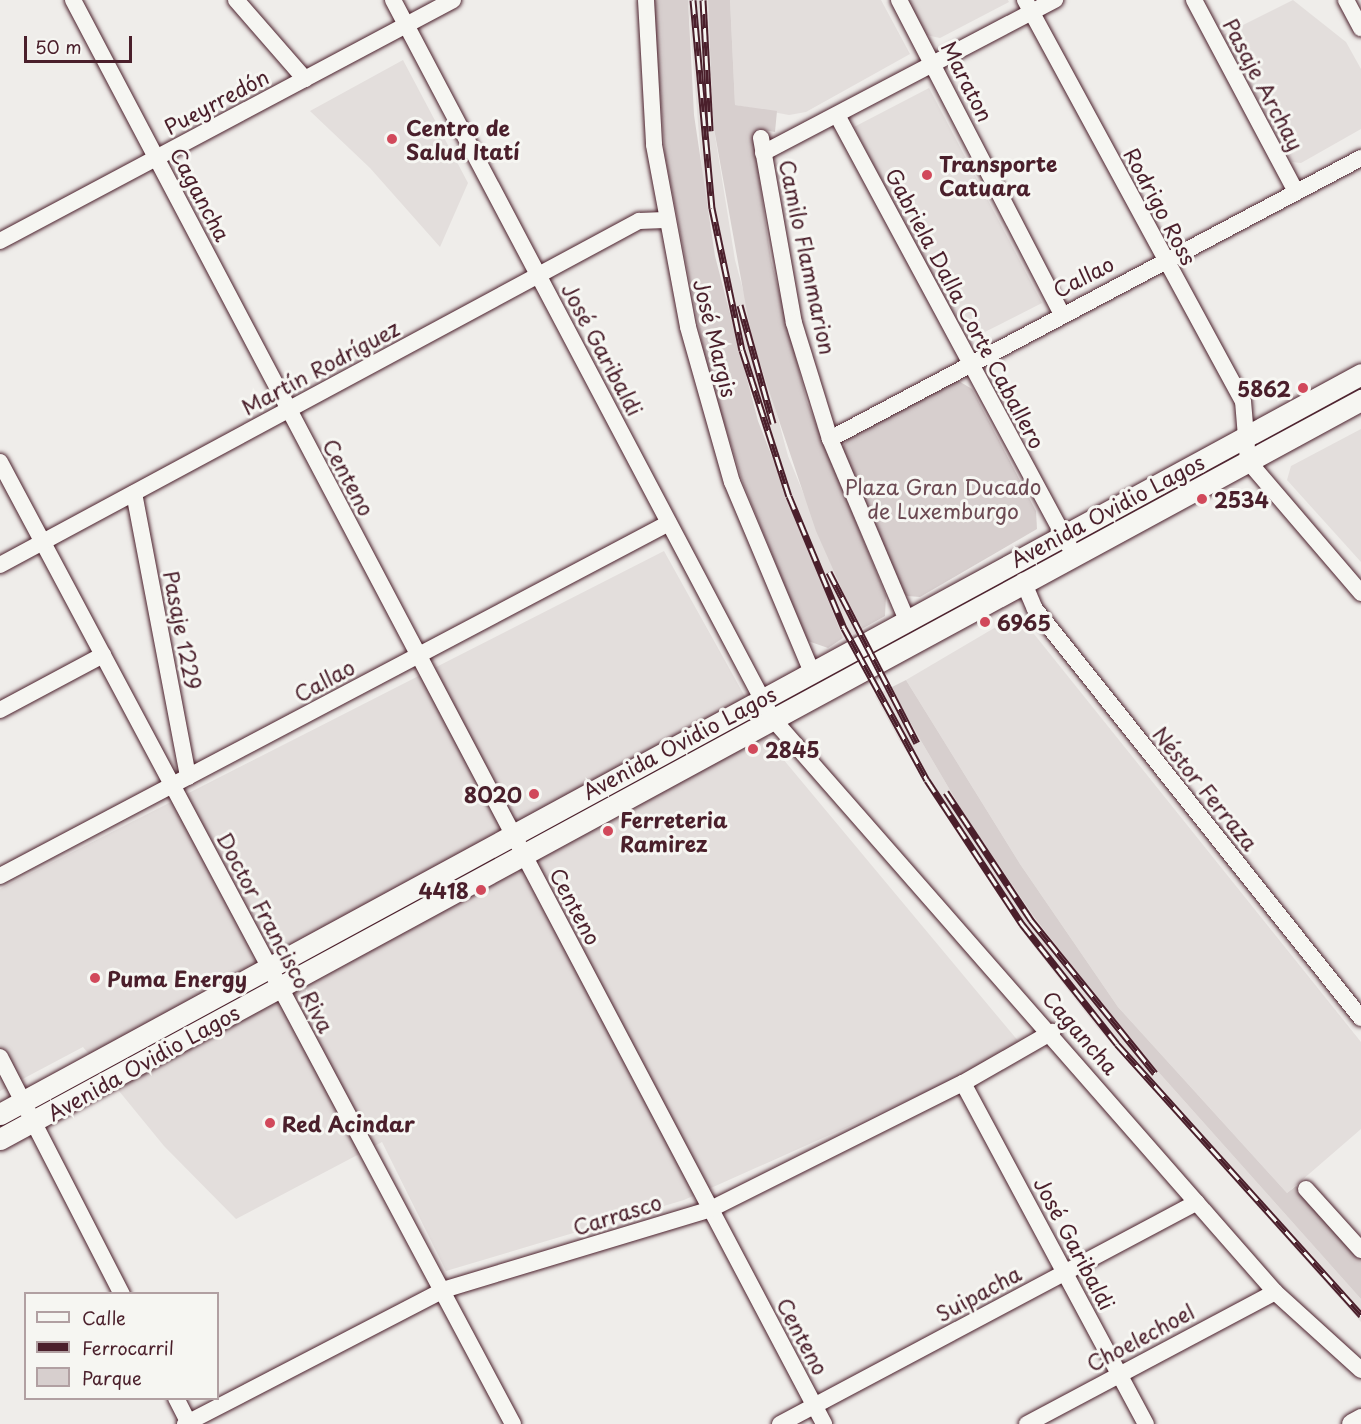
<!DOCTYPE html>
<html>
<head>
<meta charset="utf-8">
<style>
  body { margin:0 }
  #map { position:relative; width:1361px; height:1424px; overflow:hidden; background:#efedea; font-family:"Playpen Sans",sans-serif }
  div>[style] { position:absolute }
  .built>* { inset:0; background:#e3dedc }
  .green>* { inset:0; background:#d7cfce }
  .roads { filter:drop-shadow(0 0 2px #4a1f2b) drop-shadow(0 0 2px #4a1f2b) }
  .minor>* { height:16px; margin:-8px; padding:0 8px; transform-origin:8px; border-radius:8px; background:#f6f6f2 }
  .major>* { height:21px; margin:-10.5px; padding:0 10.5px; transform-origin:10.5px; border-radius:10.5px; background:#f6f6f2 }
  .rail>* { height:7px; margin-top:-3.5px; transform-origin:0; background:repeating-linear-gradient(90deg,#f6f6f2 0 14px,#4a1f2b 0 28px); box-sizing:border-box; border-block:2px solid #4a1f2b }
  .dots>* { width:16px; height:16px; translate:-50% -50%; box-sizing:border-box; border:3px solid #f6f6f2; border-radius:50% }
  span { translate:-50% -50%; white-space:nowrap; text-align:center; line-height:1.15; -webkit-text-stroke:6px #f6f6f2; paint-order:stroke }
  .street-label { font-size:21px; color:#4a1f2b }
  .poi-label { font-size:21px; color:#4a1f2b; font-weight:700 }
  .left { translate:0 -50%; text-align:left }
  .right { translate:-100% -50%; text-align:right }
  .park-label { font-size:21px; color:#6d4b54 }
  .legend { position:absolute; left:24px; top:1292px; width:195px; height:108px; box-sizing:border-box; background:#f6f6f2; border:2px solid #b1a0a2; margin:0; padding:8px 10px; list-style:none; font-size:18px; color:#4a1f2b }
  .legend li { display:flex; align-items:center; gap:12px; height:30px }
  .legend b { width:30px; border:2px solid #b1a0a2 }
  .scale { position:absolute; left:24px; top:36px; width:108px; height:27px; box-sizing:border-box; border:3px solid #4a1f2b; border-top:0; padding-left:8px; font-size:18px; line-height:21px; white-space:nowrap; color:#4a1f2b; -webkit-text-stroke:4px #f6f6f2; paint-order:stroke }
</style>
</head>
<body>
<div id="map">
  <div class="built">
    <i style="clip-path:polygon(688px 0,708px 0,713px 123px,735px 260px,788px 456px,860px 630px,843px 638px,783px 491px,736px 343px,703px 184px)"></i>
    <i style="clip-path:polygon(730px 0,881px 0,910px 54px,806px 112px,789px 115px,735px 105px)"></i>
    <i style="clip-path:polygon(908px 0,1008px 0,1009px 2px,940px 38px,926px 35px)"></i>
    <i style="clip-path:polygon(1293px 0,1346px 42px,1361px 69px,1361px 129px,1301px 163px,1292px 162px,1223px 35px)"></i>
    <i style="clip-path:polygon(403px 60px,468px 183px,440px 247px,370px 168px,310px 111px)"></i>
    <i style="clip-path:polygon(929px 88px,1042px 303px,975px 337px,958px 328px,854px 127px)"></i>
    <i style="clip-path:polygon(1361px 429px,1361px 562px,1287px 480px,1291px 466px)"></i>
    <i style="clip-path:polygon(664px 551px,773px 747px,1024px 1048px,684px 1200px,446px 1271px,382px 1142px,236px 1219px,164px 1146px,83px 1047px,0 1091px,0 889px)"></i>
    <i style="clip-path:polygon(1018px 614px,1361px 1042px,1361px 1129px,1287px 1193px,1118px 1007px,1020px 864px,906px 680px)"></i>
    <i style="clip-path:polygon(890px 688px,964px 814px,1034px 917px,1129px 1039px,1361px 1299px,1361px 1322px,1096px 1026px,1029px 940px,899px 740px,875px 696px)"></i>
  </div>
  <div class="green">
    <i style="clip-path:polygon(653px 0,688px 0,694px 115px,715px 256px,758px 421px,843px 638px,828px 648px,808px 641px,792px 603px,743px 483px,706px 365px,665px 155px)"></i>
    <i style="clip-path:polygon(708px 0,730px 0,735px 105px,777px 111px,775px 132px,758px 129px,753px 136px,771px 260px,807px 402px,886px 596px,885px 616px,860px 630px,816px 531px,752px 340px,713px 123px)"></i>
    <i style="clip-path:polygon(957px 380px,972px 389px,1036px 511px,1037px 529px,920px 597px,907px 596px,899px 589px,842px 448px,851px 435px)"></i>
    <i style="clip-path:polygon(906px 680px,1020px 864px,1118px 1007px,1287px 1193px,1296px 1186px,1361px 1259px,1361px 1299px,1129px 1039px,1034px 917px,964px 814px,890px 688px)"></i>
  </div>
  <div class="roads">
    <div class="minor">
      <i style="left:73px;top:0;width:1610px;rotate:62.19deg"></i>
      <i style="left:236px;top:0;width:105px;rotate:48.9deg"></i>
      <i style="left:393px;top:0;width:812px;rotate:62.17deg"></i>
      <i style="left:772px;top:718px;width:763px;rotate:48.77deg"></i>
      <i style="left:1275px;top:1292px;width:116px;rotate:42.2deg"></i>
      <i style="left:646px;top:0;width:145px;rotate:86.8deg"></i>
      <i style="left:654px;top:145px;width:185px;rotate:79.4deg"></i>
      <i style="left:688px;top:327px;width:161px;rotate:74.2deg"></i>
      <i style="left:732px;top:482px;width:204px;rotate:67.2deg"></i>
      <i style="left:899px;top:0;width:352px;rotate:62.6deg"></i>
      <i style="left:1025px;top:0;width:456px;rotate:61.5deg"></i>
      <i style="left:1243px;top:401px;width:60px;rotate:85.2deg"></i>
      <i style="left:1248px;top:461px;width:174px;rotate:49.4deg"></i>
      <i style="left:1194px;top:0;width:215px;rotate:62deg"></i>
      <i style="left:1346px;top:0;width:32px;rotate:62deg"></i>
      <i style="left:837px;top:115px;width:498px;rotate:61.7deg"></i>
      <i style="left:761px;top:138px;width:188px;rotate:79.9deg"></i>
      <i style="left:794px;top:323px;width:121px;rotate:72.8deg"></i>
      <i style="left:830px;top:439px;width:194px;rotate:67deg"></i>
      <i style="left:763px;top:153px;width:330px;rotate:-27.7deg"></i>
      <i style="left:0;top:241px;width:513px;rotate:-28.01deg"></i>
      <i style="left:830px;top:439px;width:601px;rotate:-27.89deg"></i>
      <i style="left:0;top:462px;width:1090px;rotate:61.93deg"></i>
      <i style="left:134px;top:493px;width:289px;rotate:79.2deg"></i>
      <i style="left:0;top:565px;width:726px;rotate:-28.3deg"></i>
      <i style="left:639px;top:221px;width:26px;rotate:-2deg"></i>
      <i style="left:1023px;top:581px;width:30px;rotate:67deg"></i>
      <i style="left:1035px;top:609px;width:523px;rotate:51.44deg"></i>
      <i style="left:0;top:710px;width:117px;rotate:-28.1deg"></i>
      <i style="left:0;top:876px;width:756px;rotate:-27.82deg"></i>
      <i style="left:0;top:1057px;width:267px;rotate:62.8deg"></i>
      <i style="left:963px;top:1083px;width:387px;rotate:61.8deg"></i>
      <i style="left:1306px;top:1189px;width:82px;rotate:48deg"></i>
      <i style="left:176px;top:1398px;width:29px;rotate:63deg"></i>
      <i style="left:185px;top:1424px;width:291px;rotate:-27.4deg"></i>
      <i style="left:443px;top:1290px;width:280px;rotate:-16.8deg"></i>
      <i style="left:711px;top:1209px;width:282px;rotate:-26.6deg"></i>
      <i style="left:963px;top:1083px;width:103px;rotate:-29.8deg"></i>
      <i style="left:780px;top:1424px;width:472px;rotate:-28deg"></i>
      <i style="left:1027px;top:1424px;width:281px;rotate:-28deg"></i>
    </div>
    <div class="major">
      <i style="left:0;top:1114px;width:1549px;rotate:-28.53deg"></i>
      <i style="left:0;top:1139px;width:1549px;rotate:-28.5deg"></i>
      <i style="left:1352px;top:1424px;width:10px;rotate:-29deg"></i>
    </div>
  </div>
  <div class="rail">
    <i style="left:693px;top:0;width:209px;rotate:84.8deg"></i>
    <i style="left:712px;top:208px;width:145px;rotate:78.1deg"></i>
    <i style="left:742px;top:350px;width:153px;rotate:72.2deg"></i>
    <i style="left:789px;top:496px;width:143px;rotate:67.4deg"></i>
    <i style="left:844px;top:628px;width:173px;rotate:61.4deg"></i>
    <i style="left:927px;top:780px;width:173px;rotate:56.6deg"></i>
    <i style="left:1022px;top:924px;width:153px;rotate:51.6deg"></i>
    <i style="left:1117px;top:1044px;width:365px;rotate:48deg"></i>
    <i style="left:703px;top:0;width:131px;rotate:86.9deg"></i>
    <i style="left:740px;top:305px;width:123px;rotate:74.4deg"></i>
    <i style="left:829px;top:572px;width:192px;rotate:62.8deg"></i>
    <i style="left:946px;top:792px;width:154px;rotate:56.4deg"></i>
    <i style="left:1031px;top:920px;width:197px;rotate:51deg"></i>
  </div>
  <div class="dots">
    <i style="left:392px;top:139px;background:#d1495b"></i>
    <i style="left:927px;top:175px;background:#d1495b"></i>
    <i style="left:1303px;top:388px;background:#d1495b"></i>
    <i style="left:1202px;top:499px;background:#d1495b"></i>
    <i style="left:985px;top:622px;background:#d1495b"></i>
    <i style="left:753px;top:749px;background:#d1495b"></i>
    <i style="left:534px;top:794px;background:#d1495b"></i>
    <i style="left:608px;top:831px;background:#d1495b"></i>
    <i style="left:481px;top:890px;background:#d1495b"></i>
    <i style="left:95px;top:978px;background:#d1495b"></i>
    <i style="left:270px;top:1123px;background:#d1495b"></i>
  </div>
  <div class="street-label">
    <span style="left:968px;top:81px;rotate:63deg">Maraton</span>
    <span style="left:1264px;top:84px;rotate:62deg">Pasaje Archay</span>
    <span style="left:216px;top:101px;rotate:-28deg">Pueyrredón</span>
    <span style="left:201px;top:194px;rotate:62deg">Cagancha</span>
    <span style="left:1161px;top:206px;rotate:62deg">Rodrigo Ross</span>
    <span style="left:808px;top:257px;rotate:78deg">Camilo Flammarion</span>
    <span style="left:1083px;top:276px;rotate:-27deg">Callao</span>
    <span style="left:966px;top:308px;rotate:62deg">Gabriela Dalla Corte Caballero</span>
    <span style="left:716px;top:338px;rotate:76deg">José Margis</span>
    <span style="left:603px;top:349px;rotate:62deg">José Garibaldi</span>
    <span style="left:320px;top:367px;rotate:-28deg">Martín Rodríguez</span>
    <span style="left:349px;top:477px;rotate:62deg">Centeno</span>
    <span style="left:1107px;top:510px;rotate:-28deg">Avenida Ovidio Lagos</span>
    <span style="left:183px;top:630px;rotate:79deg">Pasaje 1229</span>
    <span style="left:324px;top:680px;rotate:-28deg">Callao</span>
    <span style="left:679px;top:742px;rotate:-28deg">Avenida Ovidio Lagos</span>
    <span style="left:1206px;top:788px;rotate:51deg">Néstor Ferraza</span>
    <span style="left:576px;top:906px;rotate:62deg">Centeno</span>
    <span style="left:276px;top:932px;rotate:62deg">Doctor Francisco Riva</span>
    <span style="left:1081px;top:1032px;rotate:49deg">Cagancha</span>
    <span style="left:143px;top:1062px;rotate:-29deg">Avenida Ovidio Lagos</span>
    <span style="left:617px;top:1214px;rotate:-17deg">Carrasco</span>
    <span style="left:1075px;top:1243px;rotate:62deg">José Garibaldi</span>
    <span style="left:978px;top:1293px;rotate:-28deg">Suipacha</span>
    <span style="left:803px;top:1336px;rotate:62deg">Centeno</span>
    <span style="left:1140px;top:1337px;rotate:-28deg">Choelechoel</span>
  </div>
  <div class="poi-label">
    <span class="left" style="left:406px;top:139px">Centro de<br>Salud Itatí</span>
    <span class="left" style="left:939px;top:175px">Transporte<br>Catuara</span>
    <span class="right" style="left:1291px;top:388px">5862</span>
    <span class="left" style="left:1214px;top:499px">2534</span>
    <span class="left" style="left:997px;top:622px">6965</span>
    <span class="left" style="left:765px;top:749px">2845</span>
    <span class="right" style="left:522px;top:794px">8020</span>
    <span class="left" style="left:620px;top:831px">Ferreteria<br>Ramirez</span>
    <span class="right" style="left:469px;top:890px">4418</span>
    <span class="left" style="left:107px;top:978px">Puma Energy</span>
    <span class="left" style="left:282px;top:1123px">Red Acindar</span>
  </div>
  <div class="park-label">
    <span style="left:943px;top:498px">Plaza Gran Ducado<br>de Luxemburgo</span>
  </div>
  <ul class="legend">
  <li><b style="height:8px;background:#f6f6f2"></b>Calle</li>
  <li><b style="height:8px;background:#4a1f2b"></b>Ferrocarril</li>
  <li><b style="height:16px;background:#d7cfce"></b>Parque</li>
  </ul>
  <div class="scale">50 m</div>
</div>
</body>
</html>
